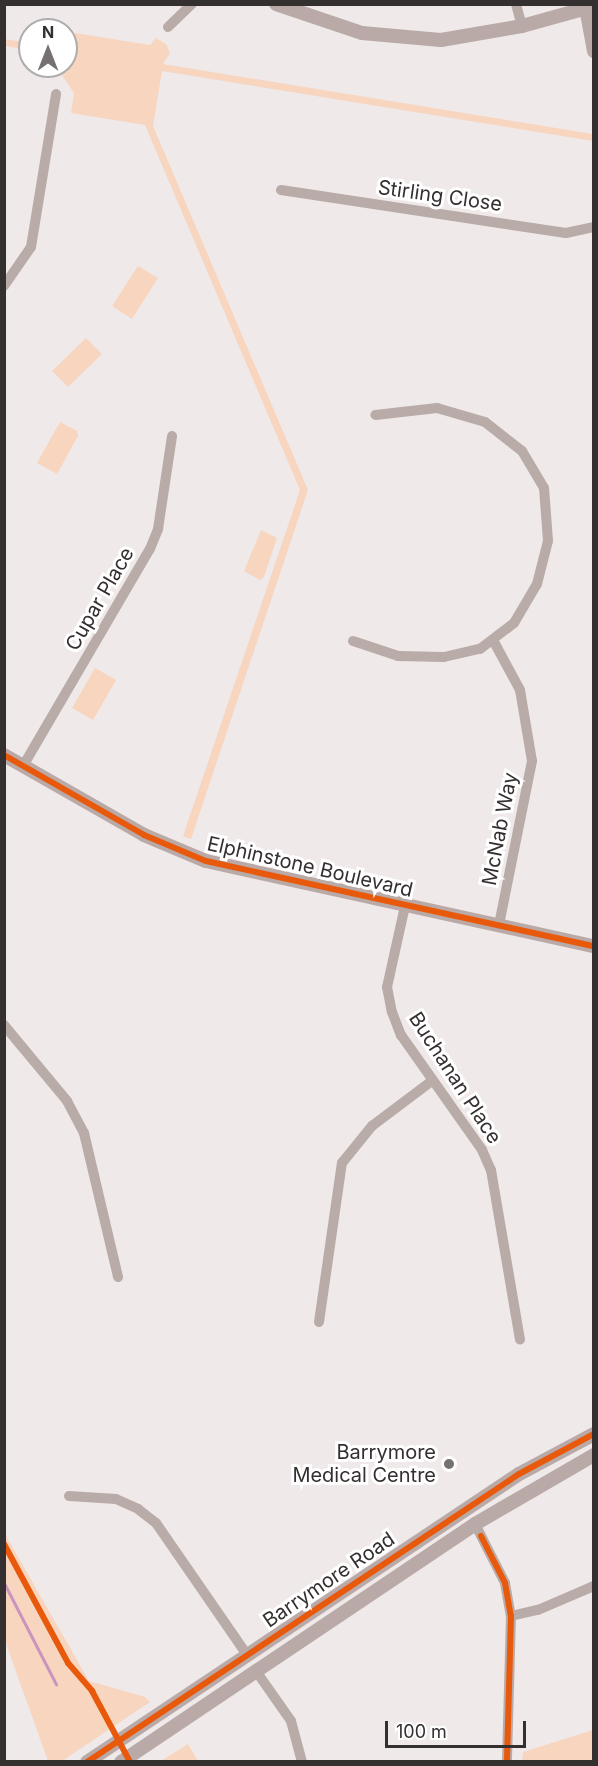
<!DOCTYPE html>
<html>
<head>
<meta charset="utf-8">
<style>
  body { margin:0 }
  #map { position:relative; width:598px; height:1766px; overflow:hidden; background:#f0e9e9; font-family:Inter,sans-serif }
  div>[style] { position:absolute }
  .green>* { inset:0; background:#f7d5bf }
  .stream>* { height:3px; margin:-1.5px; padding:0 1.5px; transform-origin:1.5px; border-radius:1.5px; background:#c994be }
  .street>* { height:10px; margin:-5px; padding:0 5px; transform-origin:5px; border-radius:5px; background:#b9aca8 }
  .secondary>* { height:14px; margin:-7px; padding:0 7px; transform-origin:7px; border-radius:7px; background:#b9aaa7 }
  .cycleway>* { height:6px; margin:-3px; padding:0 3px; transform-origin:3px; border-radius:3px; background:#e8590c }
  .dots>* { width:16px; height:16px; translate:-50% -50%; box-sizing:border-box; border:3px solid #fff; border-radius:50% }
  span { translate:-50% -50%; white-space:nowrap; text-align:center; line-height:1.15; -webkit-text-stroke:6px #fff; paint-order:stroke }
  .street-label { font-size:20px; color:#353030 }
  .poi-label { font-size:20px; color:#353030 }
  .right { translate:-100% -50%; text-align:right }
  .frame { position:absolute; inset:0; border:6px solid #353030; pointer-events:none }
  .north { position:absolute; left:18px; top:18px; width:60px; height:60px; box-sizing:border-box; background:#fff; border:2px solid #aeacac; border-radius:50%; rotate:0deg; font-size:16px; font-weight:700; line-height:24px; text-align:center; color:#353030 }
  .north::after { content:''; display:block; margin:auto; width:21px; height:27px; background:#767171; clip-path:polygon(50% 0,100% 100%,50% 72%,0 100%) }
  .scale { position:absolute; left:385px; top:1721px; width:141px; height:27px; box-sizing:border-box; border:3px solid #353030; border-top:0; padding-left:8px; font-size:18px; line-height:21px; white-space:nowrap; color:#353030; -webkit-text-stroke:4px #fff; paint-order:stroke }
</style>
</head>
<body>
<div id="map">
  <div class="green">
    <i style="clip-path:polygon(75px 33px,150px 45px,156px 38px,166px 44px,170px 53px,163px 64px,593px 134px,593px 141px,162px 71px,153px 126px,308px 490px,191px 839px,183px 836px,300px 490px,145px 125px,71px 113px,74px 93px,60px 72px,61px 66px,66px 66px,66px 42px)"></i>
    <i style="clip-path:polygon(4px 39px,30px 43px,30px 50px,5px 46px)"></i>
    <i style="clip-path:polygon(138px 266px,158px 278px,132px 319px,112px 306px)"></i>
    <i style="clip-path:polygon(86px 338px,102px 354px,68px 387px,52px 371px)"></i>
    <i style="clip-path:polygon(60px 422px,77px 431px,78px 436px,57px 474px,37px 463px)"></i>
    <i style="clip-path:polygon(261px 530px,277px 538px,264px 577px,260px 580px,244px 571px)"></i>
    <i style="clip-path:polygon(95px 668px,116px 680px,93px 720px,72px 708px)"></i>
    <i style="clip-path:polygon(5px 1534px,89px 1681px,145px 1697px,150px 1702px,62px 1761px,48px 1761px,5px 1641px)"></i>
    <i style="clip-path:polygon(593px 1730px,593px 1761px,522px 1761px,523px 1752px)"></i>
    <i style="clip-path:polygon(188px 1744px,198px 1761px,161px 1761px)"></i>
  </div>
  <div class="stream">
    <i style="left:4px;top:1583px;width:114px;rotate:62.8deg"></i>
  </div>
  <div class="street">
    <i style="left:516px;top:4px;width:23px;rotate:75deg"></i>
    <i style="left:168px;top:27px;width:33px;rotate:-44deg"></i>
    <i style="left:281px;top:190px;width:288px;rotate:8.6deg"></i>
    <i style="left:566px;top:233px;width:29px;rotate:-12deg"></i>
    <i style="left:4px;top:286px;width:47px;rotate:-55.3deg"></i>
    <i style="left:31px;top:247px;width:155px;rotate:-80.7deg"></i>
    <i style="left:493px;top:640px;width:57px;rotate:61.6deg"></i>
    <i style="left:520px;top:690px;width:72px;rotate:80.4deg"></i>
    <i style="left:532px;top:761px;width:167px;rotate:101.4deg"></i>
    <i style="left:353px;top:641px;width:47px;rotate:18.4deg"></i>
    <i style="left:398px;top:656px;width:46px;rotate:1.2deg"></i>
    <i style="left:444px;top:657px;width:37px;rotate:-13deg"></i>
    <i style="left:480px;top:649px;width:43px;rotate:-37.4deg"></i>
    <i style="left:514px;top:623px;width:45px;rotate:-59.5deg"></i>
    <i style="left:537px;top:584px;width:44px;rotate:-75.7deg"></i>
    <i style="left:548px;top:541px;width:53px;rotate:-94.3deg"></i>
    <i style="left:544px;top:488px;width:43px;rotate:-120.7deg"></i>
    <i style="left:522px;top:451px;width:47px;rotate:-141.9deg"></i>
    <i style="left:485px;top:422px;width:50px;rotate:-163.7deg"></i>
    <i style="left:437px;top:408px;width:62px;rotate:173.6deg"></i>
    <i style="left:23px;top:766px;width:251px;rotate:-59.7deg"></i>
    <i style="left:150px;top:549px;width:22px;rotate:-68deg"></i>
    <i style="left:158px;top:529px;width:94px;rotate:-81.4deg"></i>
    <i style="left:405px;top:906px;width:83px;rotate:102.5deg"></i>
    <i style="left:387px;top:987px;width:25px;rotate:79deg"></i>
    <i style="left:392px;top:1012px;width:25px;rotate:69deg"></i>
    <i style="left:401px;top:1035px;width:141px;rotate:54.8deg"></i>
    <i style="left:482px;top:1150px;width:22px;rotate:66deg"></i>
    <i style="left:491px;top:1170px;width:172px;rotate:80.3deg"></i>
    <i style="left:4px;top:1025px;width:99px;rotate:50.3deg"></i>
    <i style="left:67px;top:1101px;width:36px;rotate:62deg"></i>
    <i style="left:84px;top:1133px;width:148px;rotate:76.7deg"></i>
    <i style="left:319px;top:1322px;width:161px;rotate:-81.8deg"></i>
    <i style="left:342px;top:1163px;width:48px;rotate:-51deg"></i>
    <i style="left:372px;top:1126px;width:76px;rotate:-37deg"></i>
    <i style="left:69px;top:1496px;width:47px;rotate:3.7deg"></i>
    <i style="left:116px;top:1499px;width:24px;rotate:24deg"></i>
    <i style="left:138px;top:1509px;width:23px;rotate:38deg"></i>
    <i style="left:156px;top:1523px;width:160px;rotate:55.4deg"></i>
    <i style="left:475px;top:1524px;width:66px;rotate:63deg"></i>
    <i style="left:505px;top:1583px;width:34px;rotate:80deg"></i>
    <i style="left:511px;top:1616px;width:146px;rotate:91.6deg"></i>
    <i style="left:511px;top:1616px;width:28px;rotate:-13deg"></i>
    <i style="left:538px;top:1610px;width:61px;rotate:-23.2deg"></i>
    <i style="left:256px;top:1671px;width:61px;rotate:55deg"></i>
    <i style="left:291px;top:1721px;width:42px;rotate:75deg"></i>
  </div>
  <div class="secondary">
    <i style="left:276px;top:4px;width:91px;rotate:18.6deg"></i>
    <i style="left:362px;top:33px;width:79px;rotate:5.1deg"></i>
    <i style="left:441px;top:40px;width:82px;rotate:-9.8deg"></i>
    <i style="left:522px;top:26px;width:75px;rotate:-15.5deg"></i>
    <i style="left:586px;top:8px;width:44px;rotate:79.5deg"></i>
    <i style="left:4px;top:755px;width:161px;rotate:29.7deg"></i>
    <i style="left:144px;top:835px;width:67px;rotate:22.8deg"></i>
    <i style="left:206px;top:861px;width:397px;rotate:12.4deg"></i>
    <i style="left:87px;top:1762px;width:519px;rotate:-33.69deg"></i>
    <i style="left:519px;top:1474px;width:85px;rotate:-28.1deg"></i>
    <i style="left:121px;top:1762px;width:427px;rotate:-33.9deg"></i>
    <i style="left:475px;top:1524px;width:138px;rotate:-30.1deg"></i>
  </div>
  <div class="cycleway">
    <i style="left:4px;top:755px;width:161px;rotate:29.7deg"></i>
    <i style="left:144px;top:835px;width:67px;rotate:22.8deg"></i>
    <i style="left:206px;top:861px;width:397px;rotate:12.4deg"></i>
    <i style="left:481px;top:1536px;width:53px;rotate:62.9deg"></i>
    <i style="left:505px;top:1583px;width:34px;rotate:80deg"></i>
    <i style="left:511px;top:1616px;width:146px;rotate:91.6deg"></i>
    <i style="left:4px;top:1544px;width:135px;rotate:61.7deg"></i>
    <i style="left:68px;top:1663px;width:37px;rotate:49deg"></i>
    <i style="left:92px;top:1691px;width:81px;rotate:61.8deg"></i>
    <i style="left:87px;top:1762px;width:519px;rotate:-33.69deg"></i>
    <i style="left:519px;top:1474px;width:85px;rotate:-28.1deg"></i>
  </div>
  <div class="dots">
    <i style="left:449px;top:1464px;background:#767171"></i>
  </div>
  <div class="street-label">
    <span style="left:440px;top:196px;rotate:8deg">Stirling Close</span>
    <span style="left:100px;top:599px;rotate:-60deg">Cupar Place</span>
    <span style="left:500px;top:829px;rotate:-79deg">McNab Way</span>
    <span style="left:310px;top:867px;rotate:13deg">Elphinstone Boulevard</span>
    <span style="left:455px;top:1078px;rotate:57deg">Buchanan Place</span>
    <span style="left:329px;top:1580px;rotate:-34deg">Barrymore Road</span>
  </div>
  <div class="poi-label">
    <span class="right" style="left:436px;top:1464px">Barrymore<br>Medical Centre</span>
  </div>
  <div class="frame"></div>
  <div class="north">N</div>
  <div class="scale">100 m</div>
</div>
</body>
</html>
